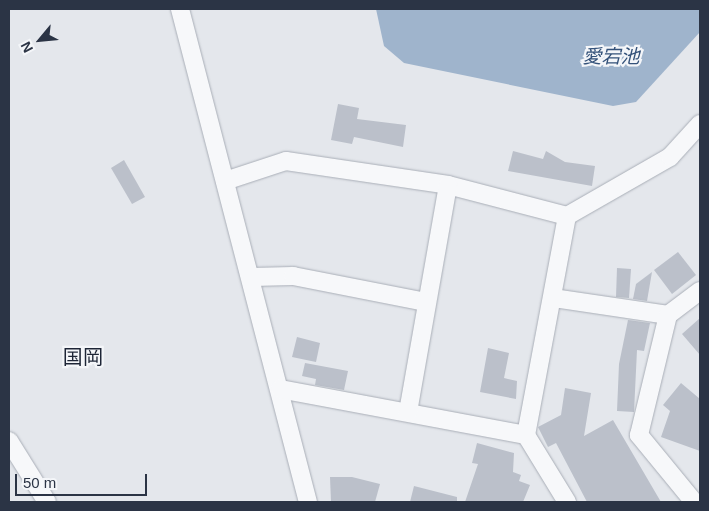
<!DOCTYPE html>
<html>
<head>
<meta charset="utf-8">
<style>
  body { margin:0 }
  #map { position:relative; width:709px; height:511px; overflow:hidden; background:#e4e7ec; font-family:Helvetica,"Noto Sans JP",sans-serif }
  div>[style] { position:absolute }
  .water>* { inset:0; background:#9fb4cc }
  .building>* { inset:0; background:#bbc0ca }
  .roads { filter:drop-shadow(0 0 1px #a9aeb7) drop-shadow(0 0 1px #a9aeb7) }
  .minor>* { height:18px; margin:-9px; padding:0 9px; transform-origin:9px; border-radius:9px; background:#f7f8fa }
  span { translate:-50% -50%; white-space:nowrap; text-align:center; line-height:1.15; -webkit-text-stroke:4.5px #f4f6f9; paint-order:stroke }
  .water-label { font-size:19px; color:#34527a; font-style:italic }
  .quarter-label { font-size:20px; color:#1d2536 }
  .frame { position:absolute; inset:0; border:10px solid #2b3445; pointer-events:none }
  .north { position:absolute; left:15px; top:15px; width:50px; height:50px; -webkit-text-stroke:4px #f4f6f9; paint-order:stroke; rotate:242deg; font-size:14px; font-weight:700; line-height:20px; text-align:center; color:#2b3445 }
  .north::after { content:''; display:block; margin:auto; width:18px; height:22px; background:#2b3445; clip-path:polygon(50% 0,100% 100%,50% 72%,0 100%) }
  .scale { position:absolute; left:15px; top:474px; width:132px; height:22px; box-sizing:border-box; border:2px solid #2b3445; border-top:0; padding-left:6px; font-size:15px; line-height:18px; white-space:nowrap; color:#2b3445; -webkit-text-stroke:4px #f4f6f9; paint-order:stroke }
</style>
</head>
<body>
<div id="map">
  <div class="water">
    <i style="clip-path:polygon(376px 9px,700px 9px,700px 32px,636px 102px,613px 106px,404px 63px,384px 46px)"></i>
  </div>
  <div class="building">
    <i style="clip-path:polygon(338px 104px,359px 108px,357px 119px,406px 125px,403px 147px,354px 137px,352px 144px,331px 140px)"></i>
    <i style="clip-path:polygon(513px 151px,543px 159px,546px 151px,565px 162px,595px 166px,592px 186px,508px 171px)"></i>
    <i style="clip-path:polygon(124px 160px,145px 197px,132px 204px,111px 168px)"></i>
    <i style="clip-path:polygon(678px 252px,696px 275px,672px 294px,654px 270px)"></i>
    <i style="clip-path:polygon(617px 268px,631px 269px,629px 298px,616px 297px)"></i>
    <i style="clip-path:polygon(652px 272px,647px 301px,633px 299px,636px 284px)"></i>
    <i style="clip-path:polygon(700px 318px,700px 355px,682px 334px)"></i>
    <i style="clip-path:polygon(628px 320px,650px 323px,644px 351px,637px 350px,634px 412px,617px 411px,619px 364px)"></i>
    <i style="clip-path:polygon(297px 337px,320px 343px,316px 362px,292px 357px)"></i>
    <i style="clip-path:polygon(488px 348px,509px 353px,504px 378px,517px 381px,516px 399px,480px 392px)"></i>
    <i style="clip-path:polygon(305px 363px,348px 371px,344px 390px,315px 385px,316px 379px,302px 376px)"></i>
    <i style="clip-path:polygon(681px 383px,700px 399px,700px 451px,661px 437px,670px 411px,663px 405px)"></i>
    <i style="clip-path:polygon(565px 388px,591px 393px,584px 436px,613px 420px,661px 502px,587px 502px,556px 443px,548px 447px,538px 427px,561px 415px)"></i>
    <i style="clip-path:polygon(477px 443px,514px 453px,513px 472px,521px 475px,519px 481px,530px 485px,523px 502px,465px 502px,478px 464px,472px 463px)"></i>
    <i style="clip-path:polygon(330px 477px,352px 477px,380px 484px,375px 502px,331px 502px)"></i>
    <i style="clip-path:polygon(414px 486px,457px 497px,457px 502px,410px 502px)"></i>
  </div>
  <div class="roads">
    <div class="minor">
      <i style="left:180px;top:9px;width:509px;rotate:75.45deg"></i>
      <i style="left:225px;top:181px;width:64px;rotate:-18.2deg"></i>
      <i style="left:286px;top:161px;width:164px;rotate:8.4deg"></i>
      <i style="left:448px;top:185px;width:123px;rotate:14.6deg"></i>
      <i style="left:567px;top:216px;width:119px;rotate:-29.8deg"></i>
      <i style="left:670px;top:157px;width:45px;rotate:-47.7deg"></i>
      <i style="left:252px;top:277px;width:41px;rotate:-1.4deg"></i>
      <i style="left:293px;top:276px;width:136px;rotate:11.1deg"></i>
      <i style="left:553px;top:298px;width:116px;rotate:8.4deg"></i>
      <i style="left:280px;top:389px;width:250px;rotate:10.6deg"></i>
      <i style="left:408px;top:412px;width:230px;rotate:-80deg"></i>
      <i style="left:9px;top:441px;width:72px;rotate:58.1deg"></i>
      <i style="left:567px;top:502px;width:79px;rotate:-121.5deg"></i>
      <i style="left:526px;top:435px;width:223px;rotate:-79.4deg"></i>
      <i style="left:694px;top:502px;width:87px;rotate:-129.4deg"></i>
      <i style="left:639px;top:435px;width:123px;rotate:-76.4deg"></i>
      <i style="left:668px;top:315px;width:40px;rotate:-37deg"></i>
    </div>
  </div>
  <div class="water-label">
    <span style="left:611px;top:57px">愛宕池</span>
  </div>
  <div class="quarter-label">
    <span style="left:83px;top:357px">国岡</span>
  </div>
  <div class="frame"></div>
  <div class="north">N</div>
  <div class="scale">50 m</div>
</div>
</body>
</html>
